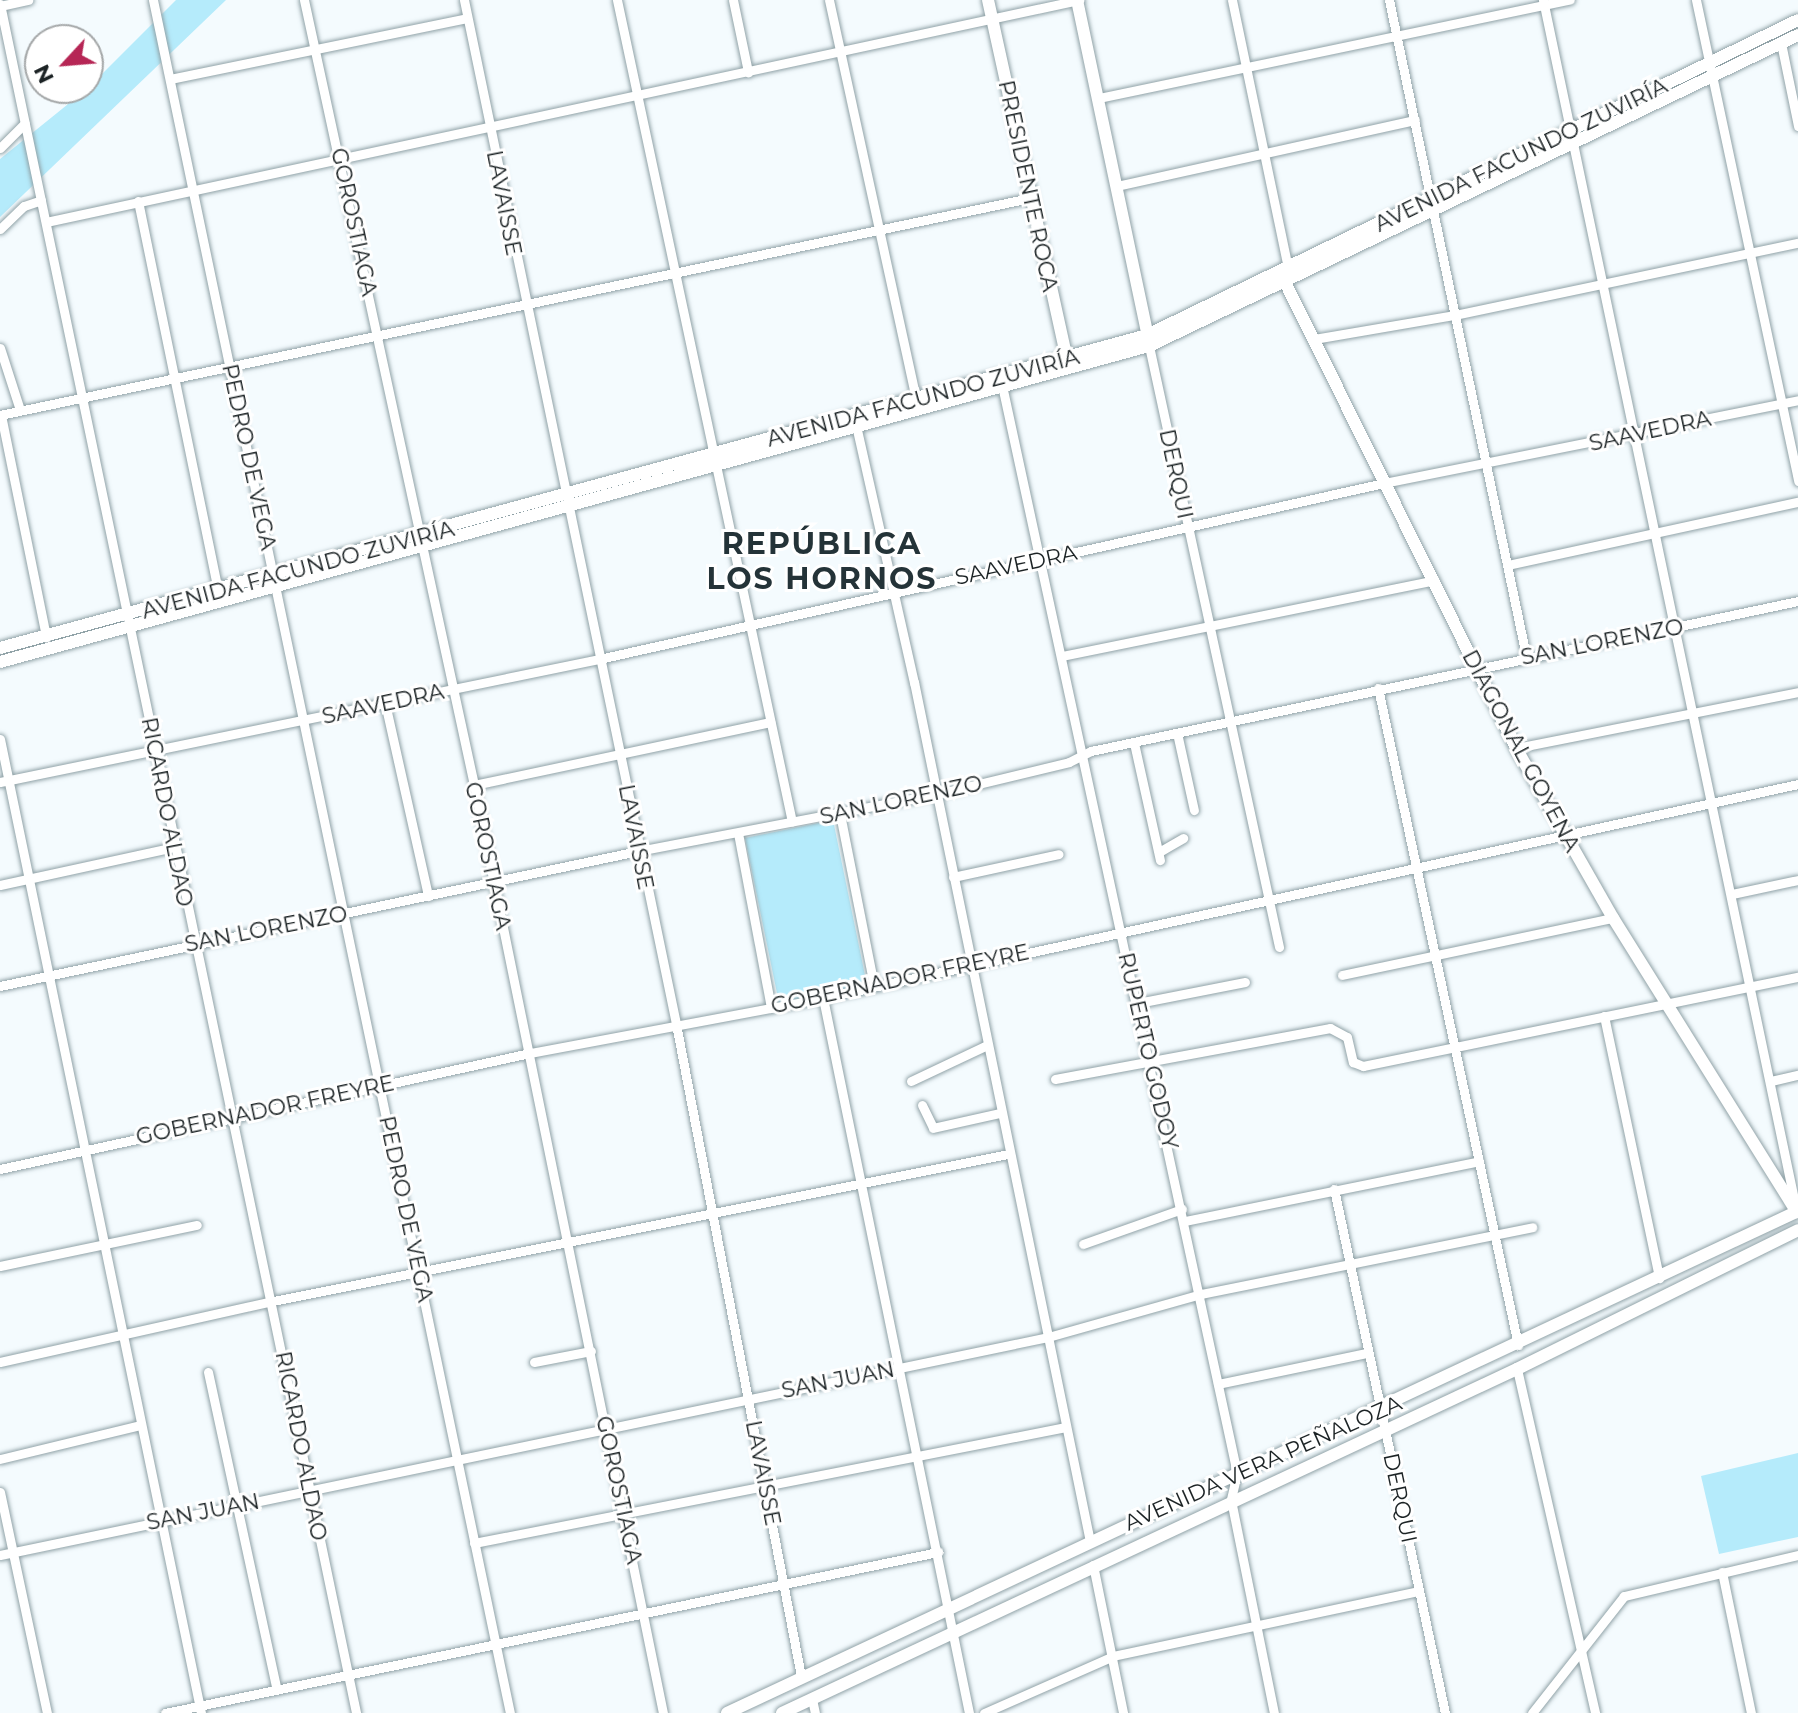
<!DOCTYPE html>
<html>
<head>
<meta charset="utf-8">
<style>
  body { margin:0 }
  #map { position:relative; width:1798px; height:1713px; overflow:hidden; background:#f4fbfe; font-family:Montserrat,sans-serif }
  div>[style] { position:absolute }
  .green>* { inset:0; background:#b5ebfb }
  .roads { filter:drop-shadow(0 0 2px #90a2a7) drop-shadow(0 0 2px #90a2a7) }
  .street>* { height:9px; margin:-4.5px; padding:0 4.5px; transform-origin:4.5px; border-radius:4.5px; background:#fff }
  .secondary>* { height:12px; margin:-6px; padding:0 6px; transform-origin:6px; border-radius:6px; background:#fff }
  span { translate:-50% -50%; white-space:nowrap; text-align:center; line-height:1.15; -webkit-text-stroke:6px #fff; paint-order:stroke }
  .street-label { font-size:22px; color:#1c2325 }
  .district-label { font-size:30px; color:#243338; font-weight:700; letter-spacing:2px }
  .north { position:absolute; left:24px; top:24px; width:80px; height:80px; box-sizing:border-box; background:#fff; border:2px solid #a4a7a8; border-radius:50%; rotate:244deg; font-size:22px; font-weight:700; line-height:32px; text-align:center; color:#1c2325 }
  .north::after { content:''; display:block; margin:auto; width:28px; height:36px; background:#b62655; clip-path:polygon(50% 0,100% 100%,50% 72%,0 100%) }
</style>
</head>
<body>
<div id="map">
  <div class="green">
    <i style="clip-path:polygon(176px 0,226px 0,0 217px,0 159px,88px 88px)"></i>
    <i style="clip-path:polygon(833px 820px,867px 985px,779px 1003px,745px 838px)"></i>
    <i style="clip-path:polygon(1798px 1453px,1798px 1537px,1719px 1554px,1701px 1476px)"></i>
  </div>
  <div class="roads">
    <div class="street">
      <i style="left:153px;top:0;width:1750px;rotate:78.23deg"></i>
      <i style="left:304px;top:0;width:803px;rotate:77.78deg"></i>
      <i style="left:474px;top:785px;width:947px;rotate:78.49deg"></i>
      <i style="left:464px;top:0;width:1046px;rotate:78.3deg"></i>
      <i style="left:676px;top:1024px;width:664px;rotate:79.15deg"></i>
      <i style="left:617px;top:0;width:840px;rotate:77.98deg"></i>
      <i style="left:733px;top:0;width:74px;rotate:78.2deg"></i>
      <i style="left:829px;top:0;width:409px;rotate:77.7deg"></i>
      <i style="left:1232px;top:0;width:275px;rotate:78.2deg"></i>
      <i style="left:1389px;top:0;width:670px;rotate:78.2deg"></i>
      <i style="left:1543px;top:0;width:1230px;rotate:78.18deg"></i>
      <i style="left:1696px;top:0;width:492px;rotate:78deg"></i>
      <i style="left:0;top:4px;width:1746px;rotate:78.23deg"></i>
      <i style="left:0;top:6px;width:29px;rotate:-12deg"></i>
      <i style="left:1781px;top:43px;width:85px;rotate:78.4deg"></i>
      <i style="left:170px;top:79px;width:303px;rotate:-11.6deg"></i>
      <i style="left:1099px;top:98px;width:481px;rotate:-11.8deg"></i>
      <i style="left:0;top:148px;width:35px;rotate:-45deg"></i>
      <i style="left:1117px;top:186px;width:305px;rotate:-12.5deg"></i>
      <i style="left:138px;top:201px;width:398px;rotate:78.4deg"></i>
      <i style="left:46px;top:222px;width:1057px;rotate:-12.13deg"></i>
      <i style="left:0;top:229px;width:33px;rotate:-44deg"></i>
      <i style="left:24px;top:206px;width:18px;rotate:-19deg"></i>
      <i style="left:1314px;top:339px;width:143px;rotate:-9.7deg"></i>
      <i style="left:1455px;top:315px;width:350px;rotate:-11.9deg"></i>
      <i style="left:1149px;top:346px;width:615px;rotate:77.79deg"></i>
      <i style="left:0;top:348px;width:65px;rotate:72.1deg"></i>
      <i style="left:1003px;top:390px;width:1108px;rotate:77.81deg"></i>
      <i style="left:1237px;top:1473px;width:28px;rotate:103deg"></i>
      <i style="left:1231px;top:1500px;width:217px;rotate:78.6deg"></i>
      <i style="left:0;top:415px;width:1053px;rotate:-11.9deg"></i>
      <i style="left:1px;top:415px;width:227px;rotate:78.5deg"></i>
      <i style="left:855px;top:421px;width:268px;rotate:77.3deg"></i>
      <i style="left:914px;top:682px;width:878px;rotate:78.43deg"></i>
      <i style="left:1508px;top:565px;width:297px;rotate:-12.3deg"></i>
      <i style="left:1062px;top:656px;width:380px;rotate:-11.5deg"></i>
      <i style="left:1378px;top:688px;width:672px;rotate:77.97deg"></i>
      <i style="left:385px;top:703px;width:198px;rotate:77.4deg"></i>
      <i style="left:1177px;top:733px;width:79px;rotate:77.6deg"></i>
      <i style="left:0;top:739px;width:995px;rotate:78.34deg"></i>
      <i style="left:1134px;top:743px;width:120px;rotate:77.5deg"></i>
      <i style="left:1516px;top:748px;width:288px;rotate:-11.2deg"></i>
      <i style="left:0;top:782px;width:611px;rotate:-11.6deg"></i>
      <i style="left:599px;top:659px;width:804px;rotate:-12.64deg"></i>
      <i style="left:1384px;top:483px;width:422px;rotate:-11.3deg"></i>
      <i style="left:474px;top:785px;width:303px;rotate:-12deg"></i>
      <i style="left:840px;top:814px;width:174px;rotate:78.8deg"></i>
      <i style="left:738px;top:833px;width:178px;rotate:79.3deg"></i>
      <i style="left:1159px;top:852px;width:28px;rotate:-30deg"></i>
      <i style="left:953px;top:877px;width:108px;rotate:-12.2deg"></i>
      <i style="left:0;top:885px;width:179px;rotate:-12.3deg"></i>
      <i style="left:1732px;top:894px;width:67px;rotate:-12deg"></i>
      <i style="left:1342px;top:975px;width:277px;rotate:-11.9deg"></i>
      <i style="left:0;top:986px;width:652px;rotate:-11.95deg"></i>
      <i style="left:638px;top:851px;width:304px;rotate:-10.8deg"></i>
      <i style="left:937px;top:794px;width:136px;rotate:-13.6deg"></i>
      <i style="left:1069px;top:762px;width:25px;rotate:-27deg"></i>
      <i style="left:1091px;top:751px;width:723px;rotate:-11.98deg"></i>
      <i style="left:823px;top:998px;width:730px;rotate:78.46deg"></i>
      <i style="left:1138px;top:1003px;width:109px;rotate:-11.1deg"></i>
      <i style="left:1604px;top:1016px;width:268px;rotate:78.1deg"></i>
      <i style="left:1055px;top:1079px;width:280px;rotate:-10.5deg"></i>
      <i style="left:1330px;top:1028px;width:19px;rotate:28deg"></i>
      <i style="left:1347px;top:1037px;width:26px;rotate:77deg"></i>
      <i style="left:1353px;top:1062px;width:11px;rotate:22deg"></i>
      <i style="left:1363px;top:1066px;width:444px;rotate:-11.6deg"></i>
      <i style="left:911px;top:1081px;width:84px;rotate:-25.3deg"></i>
      <i style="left:1771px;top:1081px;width:28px;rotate:-13deg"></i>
      <i style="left:922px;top:1105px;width:25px;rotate:64deg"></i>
      <i style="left:933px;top:1128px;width:69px;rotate:-12.6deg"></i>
      <i style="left:0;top:1169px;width:543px;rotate:-12.35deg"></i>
      <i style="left:530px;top:1053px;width:298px;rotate:-10.6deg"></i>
      <i style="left:823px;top:998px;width:998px;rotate:-12.38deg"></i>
      <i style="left:1334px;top:1189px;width:536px;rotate:78.04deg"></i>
      <i style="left:1185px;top:1221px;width:300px;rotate:-11.5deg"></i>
      <i style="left:1083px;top:1244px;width:105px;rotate:-19.5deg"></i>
      <i style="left:0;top:1266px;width:201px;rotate:-11.8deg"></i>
      <i style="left:0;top:1362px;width:280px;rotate:-12.6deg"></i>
      <i style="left:273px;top:1301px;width:750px;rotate:-11.31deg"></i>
      <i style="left:534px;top:1362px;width:58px;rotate:-10.9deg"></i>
      <i style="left:1517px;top:1369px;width:353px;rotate:77.2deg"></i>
      <i style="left:208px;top:1372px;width:325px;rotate:77.8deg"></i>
      <i style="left:1218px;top:1384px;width:152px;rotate:-11.8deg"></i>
      <i style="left:0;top:1459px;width:145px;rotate:-13.6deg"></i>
      <i style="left:0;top:1492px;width:226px;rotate:78deg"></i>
      <i style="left:474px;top:1543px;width:603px;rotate:-11.09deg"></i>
      <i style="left:0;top:1555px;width:1070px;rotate:-11.75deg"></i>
      <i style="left:1048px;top:1337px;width:159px;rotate:-15.7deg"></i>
      <i style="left:1201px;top:1294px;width:338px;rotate:-11.4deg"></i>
      <i style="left:1093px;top:1565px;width:151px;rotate:78.5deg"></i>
      <i style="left:1722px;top:1572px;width:144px;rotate:78.4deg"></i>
      <i style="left:812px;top:1699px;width:14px;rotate:78deg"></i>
      <i style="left:165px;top:1713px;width:790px;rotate:-11.77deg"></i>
      <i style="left:984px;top:1713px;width:141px;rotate:-23.8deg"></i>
      <i style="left:1113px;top:1656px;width:312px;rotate:-12deg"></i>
      <i style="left:1532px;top:1713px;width:149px;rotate:-51.8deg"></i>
      <i style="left:1624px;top:1596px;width:179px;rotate:-13.3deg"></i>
    </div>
    <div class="secondary">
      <i style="left:988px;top:0;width:373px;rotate:77.6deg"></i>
      <i style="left:1077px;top:0;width:349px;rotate:78.1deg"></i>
      <i style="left:1287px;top:275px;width:7px;rotate:106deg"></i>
      <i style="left:1285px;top:282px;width:520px;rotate:63.63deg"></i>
      <i style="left:1516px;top:748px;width:196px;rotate:60.3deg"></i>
      <i style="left:1613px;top:918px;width:347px;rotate:58deg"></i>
      <i style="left:0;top:648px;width:1189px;rotate:-15.26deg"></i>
      <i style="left:1147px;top:335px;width:723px;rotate:-25.82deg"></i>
      <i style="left:0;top:662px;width:1192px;rotate:-15.38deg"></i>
      <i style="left:1149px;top:346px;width:720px;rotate:-25.6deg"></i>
      <i style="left:727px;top:1713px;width:1183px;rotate:-25.11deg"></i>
      <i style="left:782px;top:1713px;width:812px;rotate:-25.08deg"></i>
      <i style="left:1517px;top:1369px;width:313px;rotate:-26.3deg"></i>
    </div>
  </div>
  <div class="street-label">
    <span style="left:1521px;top:155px;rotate:-26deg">AVENIDA FACUNDO ZUVIRÍA</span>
    <span style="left:1028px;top:186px;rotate:78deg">PRESIDENTE ROCA</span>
    <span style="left:504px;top:203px;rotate:79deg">LAVAISSE</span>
    <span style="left:354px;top:222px;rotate:78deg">GOROSTIAGA</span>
    <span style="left:923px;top:398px;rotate:-15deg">AVENIDA FACUNDO ZUVIRÍA</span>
    <span style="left:1650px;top:431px;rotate:-12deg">SAAVEDRA</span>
    <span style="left:249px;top:457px;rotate:78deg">PEDRO DE VEGA</span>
    <span style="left:1176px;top:474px;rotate:78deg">DERQUI</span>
    <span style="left:1016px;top:565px;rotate:-12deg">SAAVEDRA</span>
    <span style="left:298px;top:570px;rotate:-15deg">AVENIDA FACUNDO ZUVIRÍA</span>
    <span style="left:1602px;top:642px;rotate:-11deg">SAN LORENZO</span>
    <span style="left:383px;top:704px;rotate:-12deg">SAAVEDRA</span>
    <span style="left:1521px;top:751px;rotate:62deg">DIAGONAL GOYENA</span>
    <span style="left:901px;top:800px;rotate:-12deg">SAN LORENZO</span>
    <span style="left:167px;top:812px;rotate:79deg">RICARDO ALDAO</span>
    <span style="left:636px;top:837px;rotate:79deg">LAVAISSE</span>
    <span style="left:488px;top:856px;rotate:78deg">GOROSTIAGA</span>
    <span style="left:266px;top:929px;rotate:-11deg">SAN LORENZO</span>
    <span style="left:900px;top:979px;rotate:-12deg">GOBERNADOR FREYRE</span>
    <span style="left:1148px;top:1051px;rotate:77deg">RUPERTO GODOY</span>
    <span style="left:265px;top:1110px;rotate:-12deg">GOBERNADOR FREYRE</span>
    <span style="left:406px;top:1209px;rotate:78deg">PEDRO DE VEGA</span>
    <span style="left:838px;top:1380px;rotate:-11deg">SAN JUAN</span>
    <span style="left:301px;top:1446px;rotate:79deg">RICARDO ALDAO</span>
    <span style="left:1263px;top:1463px;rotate:-24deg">AVENIDA VERA PEÑALOZA</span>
    <span style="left:763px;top:1473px;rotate:79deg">LAVAISSE</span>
    <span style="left:619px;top:1490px;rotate:78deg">GOROSTIAGA</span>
    <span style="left:1400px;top:1498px;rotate:78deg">DERQUI</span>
    <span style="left:203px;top:1512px;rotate:-11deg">SAN JUAN</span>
  </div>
  <div class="district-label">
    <span style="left:822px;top:561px">REPÚBLICA<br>LOS HORNOS</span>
  </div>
  <div class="north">N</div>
</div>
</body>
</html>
